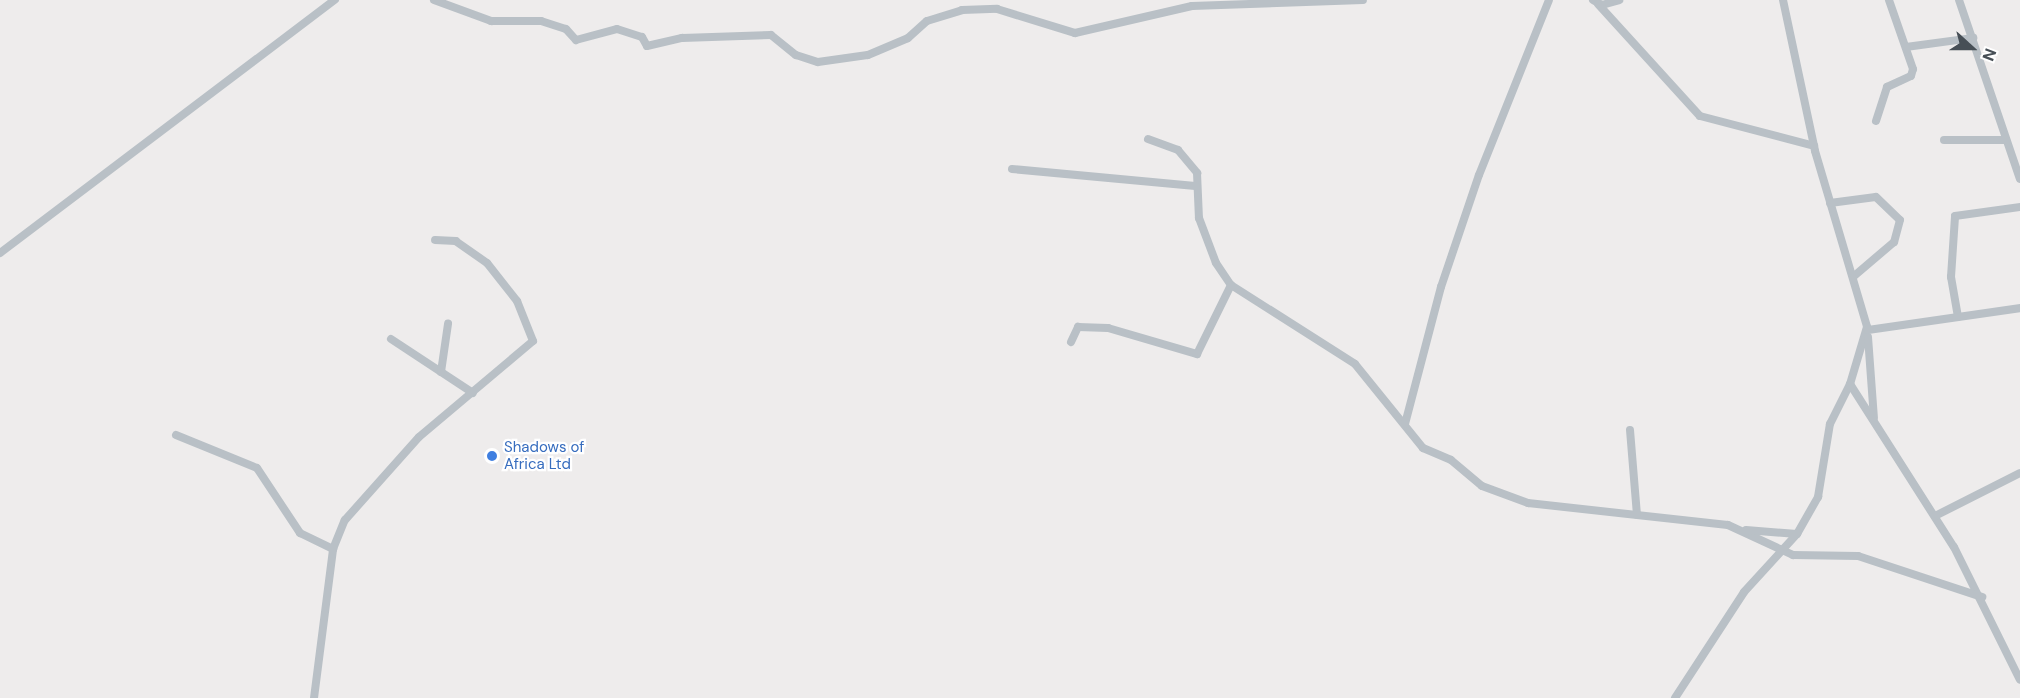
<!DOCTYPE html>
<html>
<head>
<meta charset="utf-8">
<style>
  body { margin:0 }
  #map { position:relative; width:2020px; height:698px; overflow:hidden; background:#eeecec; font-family:"DM Sans",sans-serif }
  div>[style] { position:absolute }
  .street>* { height:8px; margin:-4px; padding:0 4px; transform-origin:4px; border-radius:4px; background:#b9c0c6 }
  .dots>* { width:16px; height:16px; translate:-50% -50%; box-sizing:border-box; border:3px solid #fff; border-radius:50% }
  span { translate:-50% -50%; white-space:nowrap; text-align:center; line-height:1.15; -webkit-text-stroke:4.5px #fff; paint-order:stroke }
  .shop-label { font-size:15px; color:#366cbe }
  .left { translate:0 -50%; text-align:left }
  .north { position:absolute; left:1942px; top:18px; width:60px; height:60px; -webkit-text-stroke:4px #fff; paint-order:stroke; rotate:111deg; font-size:16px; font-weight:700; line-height:24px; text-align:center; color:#474f56 }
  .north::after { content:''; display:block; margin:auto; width:21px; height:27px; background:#474f56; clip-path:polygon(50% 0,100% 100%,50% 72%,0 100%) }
</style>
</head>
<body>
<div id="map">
  <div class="street">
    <i style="left:434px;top:0;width:61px;rotate:20.2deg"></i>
    <i style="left:491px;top:21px;width:50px"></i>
    <i style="left:541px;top:21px;width:26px;rotate:18deg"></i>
    <i style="left:566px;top:29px;width:15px;rotate:48deg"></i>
    <i style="left:576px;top:40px;width:42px;rotate:-15deg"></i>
    <i style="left:617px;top:29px;width:26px;rotate:18deg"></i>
    <i style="left:642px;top:37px;width:10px;rotate:61deg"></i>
    <i style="left:647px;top:46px;width:36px;rotate:-13deg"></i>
    <i style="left:682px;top:38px;width:89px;rotate:-1.9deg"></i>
    <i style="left:771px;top:35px;width:32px;rotate:39deg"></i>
    <i style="left:796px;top:55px;width:23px;rotate:18deg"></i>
    <i style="left:818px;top:62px;width:50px;rotate:-8deg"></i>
    <i style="left:868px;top:55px;width:43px;rotate:-23deg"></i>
    <i style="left:908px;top:38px;width:25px;rotate:-42deg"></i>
    <i style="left:927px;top:21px;width:37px;rotate:-17deg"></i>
    <i style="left:962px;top:10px;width:35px;rotate:-2deg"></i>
    <i style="left:997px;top:9px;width:82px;rotate:17.1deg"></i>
    <i style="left:1075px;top:33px;width:120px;rotate:-13deg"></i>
    <i style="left:1192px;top:6px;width:171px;rotate:-2deg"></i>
    <i style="left:1593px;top:0;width:10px;rotate:29deg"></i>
    <i style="left:1602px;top:5px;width:18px;rotate:-16deg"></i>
    <i style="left:1783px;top:0;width:154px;rotate:78deg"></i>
    <i style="left:1815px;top:151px;width:184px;rotate:73.5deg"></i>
    <i style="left:1867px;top:327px;width:59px;rotate:106.6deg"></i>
    <i style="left:1850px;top:384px;width:193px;rotate:57.5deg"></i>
    <i style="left:1954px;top:547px;width:148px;rotate:63.6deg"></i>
    <i style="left:1959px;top:0;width:189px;rotate:71.2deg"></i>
    <i style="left:1598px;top:4px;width:151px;rotate:47.7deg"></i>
    <i style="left:1700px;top:116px;width:118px;rotate:14.7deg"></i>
    <i style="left:1906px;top:47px;width:68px;rotate:-7.7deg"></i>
    <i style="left:1876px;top:121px;width:36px;rotate:-72deg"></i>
    <i style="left:1887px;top:87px;width:26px;rotate:-25deg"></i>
    <i style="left:1911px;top:76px;width:7px;rotate:-74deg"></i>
    <i style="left:1913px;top:69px;width:73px;rotate:-109.2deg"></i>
    <i style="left:1148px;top:139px;width:32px;rotate:20deg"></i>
    <i style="left:1178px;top:150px;width:30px;rotate:50deg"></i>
    <i style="left:1197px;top:173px;width:45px;rotate:87.5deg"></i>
    <i style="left:1199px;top:218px;width:48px;rotate:69.3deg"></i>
    <i style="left:1216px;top:263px;width:27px;rotate:56deg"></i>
    <i style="left:1231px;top:285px;width:147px;rotate:32.5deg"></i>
    <i style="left:1355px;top:364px;width:108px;rotate:51deg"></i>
    <i style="left:1423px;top:448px;width:30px;rotate:23deg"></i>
    <i style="left:1451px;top:460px;width:40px;rotate:40deg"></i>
    <i style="left:1482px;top:486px;width:49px;rotate:20.3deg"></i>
    <i style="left:1528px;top:503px;width:201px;rotate:6.3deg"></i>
    <i style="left:1728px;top:525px;width:72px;rotate:24.8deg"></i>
    <i style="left:1793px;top:555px;width:65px;rotate:0.9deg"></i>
    <i style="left:1858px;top:556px;width:131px;rotate:18.3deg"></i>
    <i style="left:1944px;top:140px;width:62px"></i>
    <i style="left:1012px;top:169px;width:184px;rotate:5.3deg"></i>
    <i style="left:1830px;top:203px;width:46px;rotate:-7.4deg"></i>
    <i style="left:1876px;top:197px;width:33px;rotate:44deg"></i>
    <i style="left:1900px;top:220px;width:23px;rotate:105deg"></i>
    <i style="left:1894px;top:242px;width:52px;rotate:139.6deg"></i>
    <i style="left:0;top:253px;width:420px;rotate:-37.1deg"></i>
    <i style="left:1958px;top:317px;width:41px;rotate:-99.9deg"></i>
    <i style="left:1951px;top:277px;width:61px;rotate:-86.2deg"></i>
    <i style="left:1955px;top:216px;width:66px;rotate:-7.9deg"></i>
    <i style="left:1868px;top:330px;width:154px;rotate:-8.2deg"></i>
    <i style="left:1868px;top:337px;width:81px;rotate:85.8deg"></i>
    <i style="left:391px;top:339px;width:98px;rotate:33.4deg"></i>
    <i style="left:1071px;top:342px;width:17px;rotate:-65deg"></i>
    <i style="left:1078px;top:327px;width:30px;rotate:2deg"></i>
    <i style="left:1108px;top:328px;width:93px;rotate:16.3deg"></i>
    <i style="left:1197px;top:354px;width:77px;rotate:-63.8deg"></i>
    <i style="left:441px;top:372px;width:49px;rotate:-81.7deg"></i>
    <i style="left:1405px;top:424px;width:142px;rotate:-75.3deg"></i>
    <i style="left:1441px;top:287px;width:118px;rotate:-71.3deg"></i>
    <i style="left:1479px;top:175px;width:188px;rotate:-68.2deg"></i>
    <i style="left:1630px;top:430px;width:85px;rotate:85.3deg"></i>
    <i style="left:176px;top:435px;width:87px;rotate:22.2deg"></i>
    <i style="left:257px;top:468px;width:78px;rotate:56.5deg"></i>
    <i style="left:300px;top:533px;width:37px;rotate:26deg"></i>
    <i style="left:1935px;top:516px;width:95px;rotate:-26.8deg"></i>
    <i style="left:1746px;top:530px;width:51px;rotate:4.5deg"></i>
    <i style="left:314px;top:698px;width:150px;rotate:-82.7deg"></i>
    <i style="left:333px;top:549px;width:31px;rotate:-68deg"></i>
    <i style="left:345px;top:520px;width:111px;rotate:-48.3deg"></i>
    <i style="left:419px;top:437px;width:149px;rotate:-40.1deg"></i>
    <i style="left:533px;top:341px;width:43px;rotate:-111.8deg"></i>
    <i style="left:517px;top:301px;width:48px;rotate:-128.3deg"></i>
    <i style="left:487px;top:263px;width:38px;rotate:-145deg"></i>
    <i style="left:456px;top:241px;width:21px;rotate:-177deg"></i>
    <i style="left:1675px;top:698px;width:126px;rotate:-56.9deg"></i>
    <i style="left:1744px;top:592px;width:79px;rotate:-47.6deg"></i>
    <i style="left:1797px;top:534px;width:43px;rotate:-60.4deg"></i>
    <i style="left:1818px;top:497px;width:74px;rotate:-80.7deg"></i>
    <i style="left:1830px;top:424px;width:45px;rotate:-63.4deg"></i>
  </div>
  <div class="dots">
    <i style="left:492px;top:456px;background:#3f7fe0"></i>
  </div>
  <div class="shop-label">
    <span class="left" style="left:504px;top:456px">Shadows of<br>Africa Ltd</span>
  </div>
  <div class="north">N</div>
</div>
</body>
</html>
